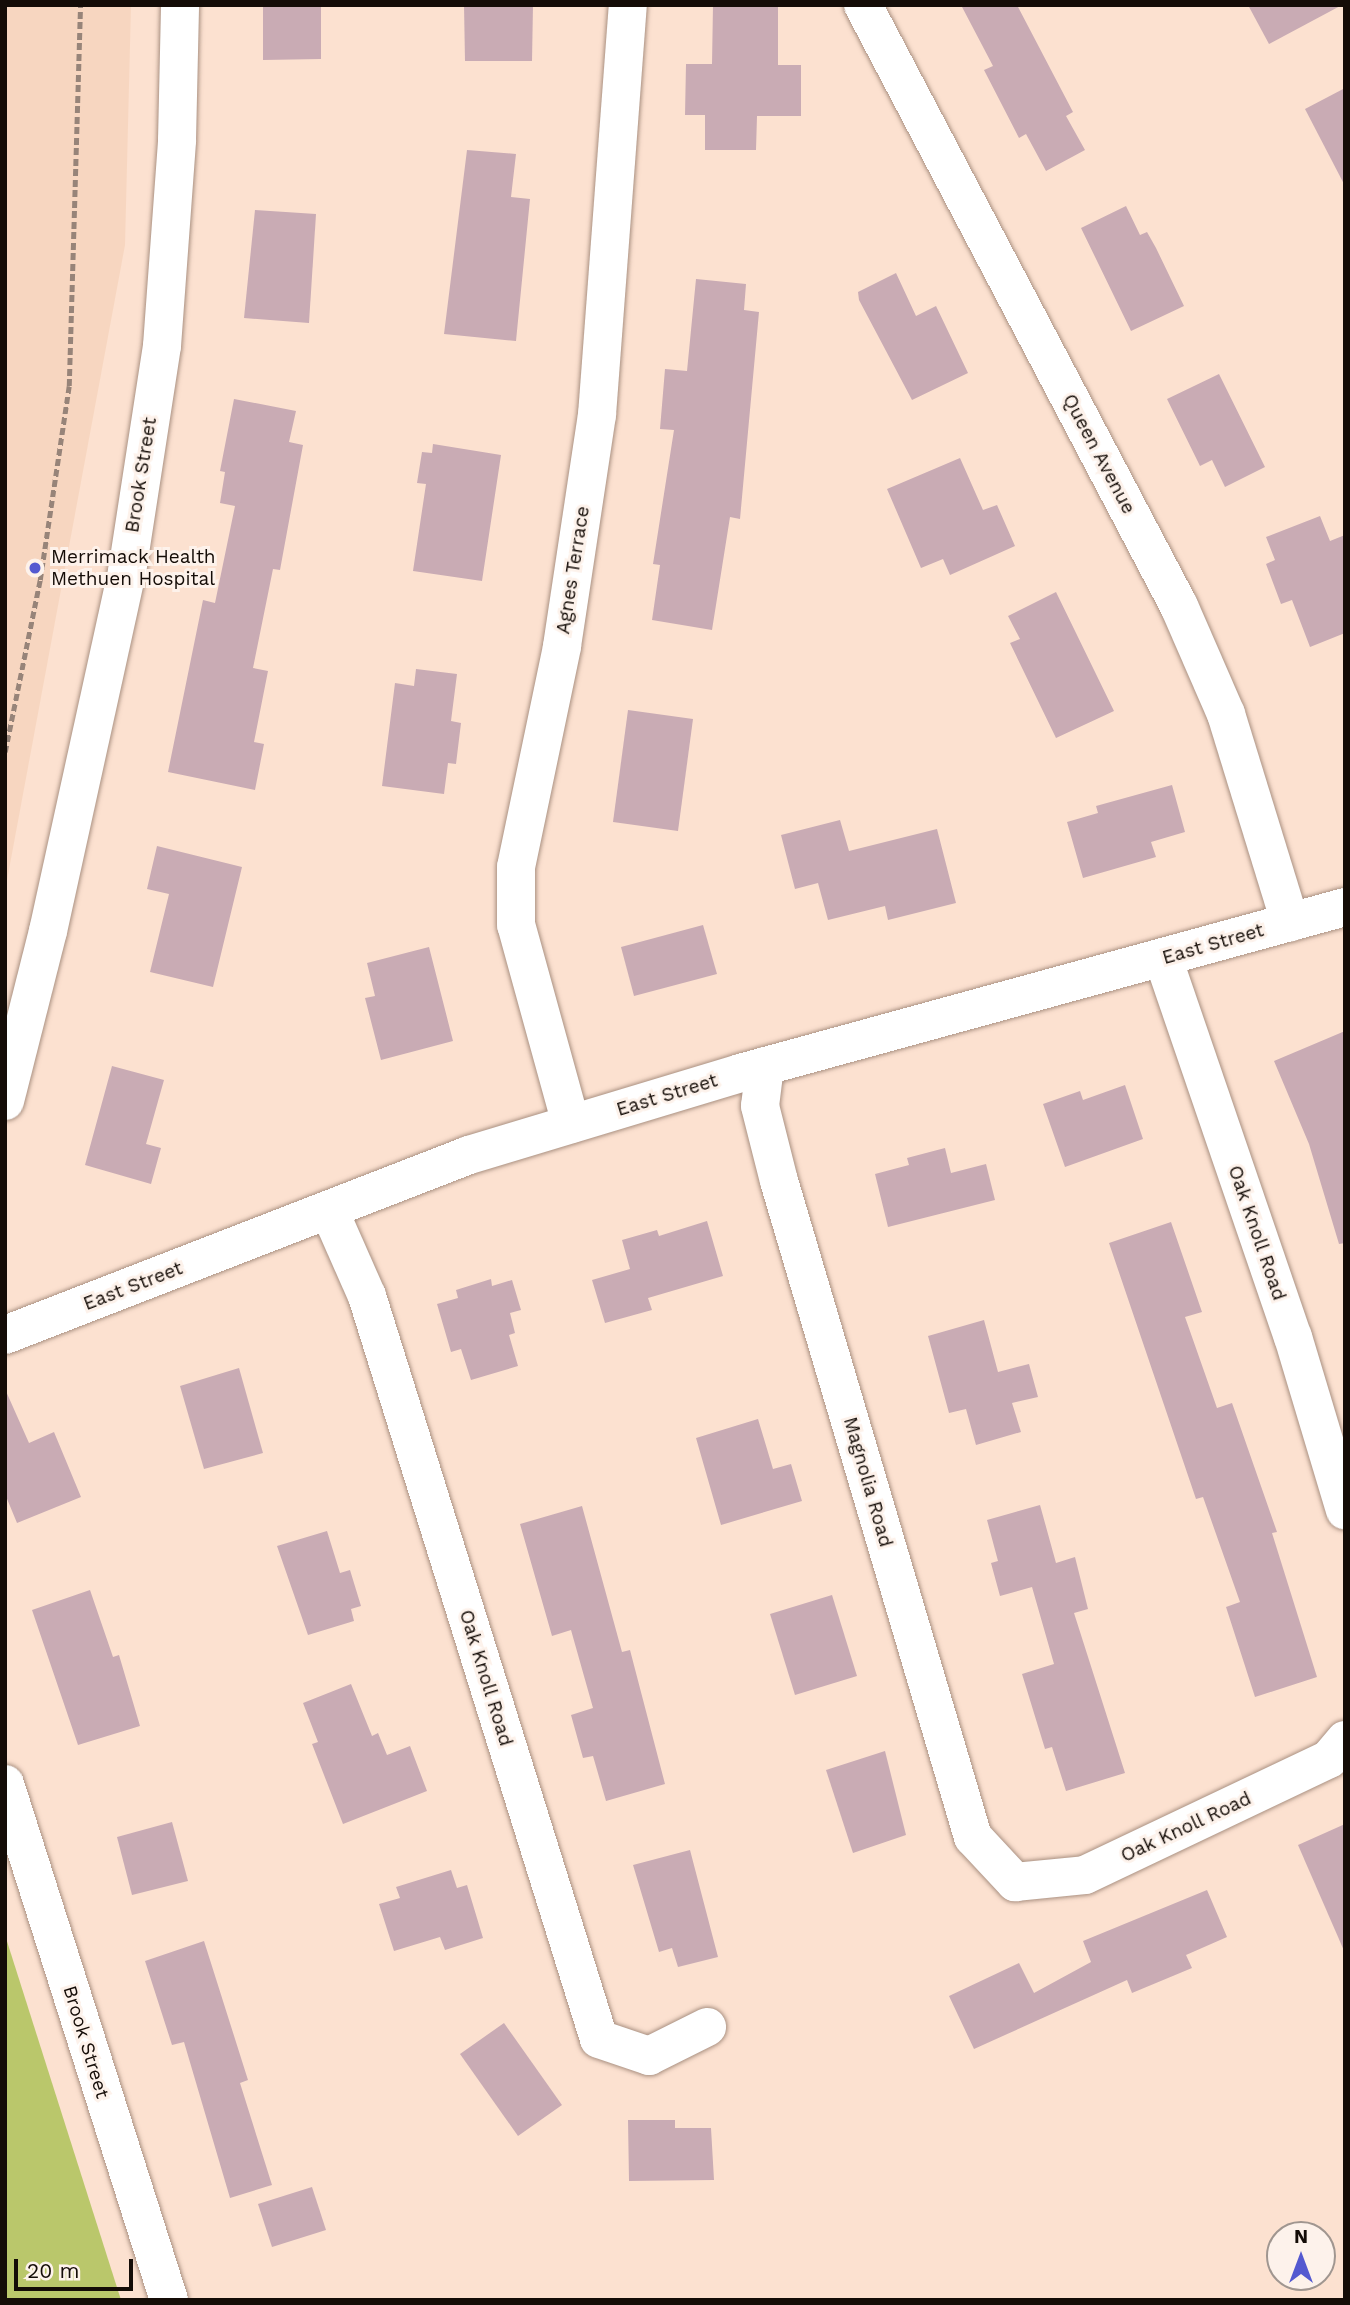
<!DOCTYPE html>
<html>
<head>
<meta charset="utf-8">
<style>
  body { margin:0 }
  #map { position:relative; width:1350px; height:2305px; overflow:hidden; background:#fce1d0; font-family:"Work Sans",sans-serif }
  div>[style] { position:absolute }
  .built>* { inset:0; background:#f7d6c0 }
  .green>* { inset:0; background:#bac76b }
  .building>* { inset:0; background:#c9abb4 }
  .path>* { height:4.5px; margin-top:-2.25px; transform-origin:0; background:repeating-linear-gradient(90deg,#978479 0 7px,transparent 0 10.5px) }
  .roads { filter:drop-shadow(0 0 2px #aa9182) drop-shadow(0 0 2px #aa9182) }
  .minor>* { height:38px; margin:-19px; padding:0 19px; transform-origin:19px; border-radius:19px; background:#fff }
  .major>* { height:38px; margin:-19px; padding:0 19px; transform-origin:19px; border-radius:19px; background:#fff }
  .dots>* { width:19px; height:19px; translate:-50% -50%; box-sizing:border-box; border:4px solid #fdf2eb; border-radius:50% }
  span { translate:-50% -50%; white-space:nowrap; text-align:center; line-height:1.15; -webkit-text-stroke:6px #fdf2eb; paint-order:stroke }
  .street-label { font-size:19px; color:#140c07 }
  .poi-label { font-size:19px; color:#140c07 }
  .left { translate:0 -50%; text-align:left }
  .frame { position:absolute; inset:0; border:7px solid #140c07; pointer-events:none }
  .north { position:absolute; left:1266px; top:2221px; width:70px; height:70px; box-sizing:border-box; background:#fdf2eb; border:2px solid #a09690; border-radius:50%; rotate:0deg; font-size:19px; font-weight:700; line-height:28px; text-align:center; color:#140c07 }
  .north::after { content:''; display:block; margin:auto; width:24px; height:32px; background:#5459d0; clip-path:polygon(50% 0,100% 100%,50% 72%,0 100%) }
  .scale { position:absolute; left:14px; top:2259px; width:119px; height:32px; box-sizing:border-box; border:4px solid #140c07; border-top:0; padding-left:9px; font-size:21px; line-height:24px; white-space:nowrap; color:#140c07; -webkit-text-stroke:5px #fdf2eb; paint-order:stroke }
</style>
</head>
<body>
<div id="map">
  <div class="built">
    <i style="clip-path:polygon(5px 5px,131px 5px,125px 245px,5px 891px)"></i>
  </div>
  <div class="green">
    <i style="clip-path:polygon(5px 1935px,121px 2300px,5px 2300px)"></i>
  </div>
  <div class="building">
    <i style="clip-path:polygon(263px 5px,321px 5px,321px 59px,263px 60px)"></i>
    <i style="clip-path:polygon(464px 5px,533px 5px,532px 61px,465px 61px)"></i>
    <i style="clip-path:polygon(713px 5px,778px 5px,778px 65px,801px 65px,801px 116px,757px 116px,756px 150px,705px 150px,705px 115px,685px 115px,686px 64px,712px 64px)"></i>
    <i style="clip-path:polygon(961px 5px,1017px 5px,1073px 112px,1066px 116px,1085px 150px,1046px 171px,1026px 134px,1019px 138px,984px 70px,993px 66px)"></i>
    <i style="clip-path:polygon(1248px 5px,1342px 5px,1269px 44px)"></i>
    <i style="clip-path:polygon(1345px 88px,1345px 186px,1305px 109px)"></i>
    <i style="clip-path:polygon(467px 150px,516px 154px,511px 197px,530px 199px,516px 341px,444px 334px)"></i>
    <i style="clip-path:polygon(1126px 206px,1140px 235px,1147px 232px,1156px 248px,1184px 306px,1131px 331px,1081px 228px)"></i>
    <i style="clip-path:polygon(255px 210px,316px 214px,309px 323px,244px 318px)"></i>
    <i style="clip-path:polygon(896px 273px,916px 316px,936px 306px,968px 373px,912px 400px,859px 300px,858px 292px)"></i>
    <i style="clip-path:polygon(696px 279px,746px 284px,744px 310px,759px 312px,740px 519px,730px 517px,712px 630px,652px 620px,660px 565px,653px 564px,674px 430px,660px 429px,665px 369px,687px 371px)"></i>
    <i style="clip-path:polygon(1219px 374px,1265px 467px,1225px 487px,1212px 460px,1200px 466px,1167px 399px)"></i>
    <i style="clip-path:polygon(234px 399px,296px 411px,289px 442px,303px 445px,280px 570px,273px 569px,253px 668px,268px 671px,254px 742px,264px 744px,255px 790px,168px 772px,203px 600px,215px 603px,235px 506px,220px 503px,225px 472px,220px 471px)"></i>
    <i style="clip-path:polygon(433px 444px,501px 455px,482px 581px,413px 571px,426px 484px,417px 483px,422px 452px,432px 453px)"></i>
    <i style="clip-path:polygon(960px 458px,983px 510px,997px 505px,1015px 546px,950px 575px,943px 559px,921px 568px,887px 489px)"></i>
    <i style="clip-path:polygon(1320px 516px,1330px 541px,1345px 535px,1345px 633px,1310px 647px,1292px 600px,1281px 604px,1266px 564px,1275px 560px,1266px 537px)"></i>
    <i style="clip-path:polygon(1056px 592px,1114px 711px,1056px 738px,1010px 643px,1020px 639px,1008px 616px)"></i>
    <i style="clip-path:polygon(416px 669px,457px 674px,451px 721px,461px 723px,456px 764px,448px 763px,444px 794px,382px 786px,395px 683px,414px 686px)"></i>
    <i style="clip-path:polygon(628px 710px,693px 719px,678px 831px,613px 822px)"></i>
    <i style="clip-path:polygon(1172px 785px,1185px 832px,1151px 842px,1156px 857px,1083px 878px,1067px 822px,1098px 813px,1096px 806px)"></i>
    <i style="clip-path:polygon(840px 820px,849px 851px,937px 829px,956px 903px,888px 920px,885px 906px,828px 920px,818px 883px,795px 889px,781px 835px)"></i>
    <i style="clip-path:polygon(157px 846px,242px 867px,213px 987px,150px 972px,169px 894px,147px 889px)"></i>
    <i style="clip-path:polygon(703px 925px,717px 974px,634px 996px,621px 947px)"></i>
    <i style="clip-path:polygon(429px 947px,453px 1041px,381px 1060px,365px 998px,375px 996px,367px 963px)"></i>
    <i style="clip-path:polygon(1345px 1031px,1345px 1243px,1339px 1244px,1309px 1144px,1274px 1061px)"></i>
    <i style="clip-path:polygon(112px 1066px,164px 1080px,146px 1144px,161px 1148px,151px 1184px,85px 1165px)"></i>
    <i style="clip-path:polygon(1125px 1085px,1143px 1139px,1065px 1167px,1043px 1104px,1080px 1091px,1083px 1100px)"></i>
    <i style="clip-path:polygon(945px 1148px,951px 1173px,986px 1164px,995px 1200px,888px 1227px,875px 1174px,909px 1165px,907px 1158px)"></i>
    <i style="clip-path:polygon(707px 1221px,723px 1276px,648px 1298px,652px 1310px,605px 1323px,592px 1280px,630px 1269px,622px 1240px,657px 1230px,659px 1236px)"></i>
    <i style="clip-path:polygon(1171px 1222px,1202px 1312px,1185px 1317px,1217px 1408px,1232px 1403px,1277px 1532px,1272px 1533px,1317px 1677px,1255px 1697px,1226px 1607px,1240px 1602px,1203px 1497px,1196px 1499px,1109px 1243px)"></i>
    <i style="clip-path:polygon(491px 1279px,492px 1286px,512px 1280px,521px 1310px,510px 1313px,515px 1333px,509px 1335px,518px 1366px,471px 1380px,461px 1349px,451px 1352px,437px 1304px,458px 1298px,456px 1290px)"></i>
    <i style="clip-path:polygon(984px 1320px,998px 1372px,1029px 1364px,1038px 1397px,1012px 1403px,1021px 1432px,976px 1445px,966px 1409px,949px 1413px,928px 1336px)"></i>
    <i style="clip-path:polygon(239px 1368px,263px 1453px,204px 1469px,180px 1386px)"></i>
    <i style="clip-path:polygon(5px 1389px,29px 1443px,54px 1432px,81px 1497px,17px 1523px,5px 1494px)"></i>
    <i style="clip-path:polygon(758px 1419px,773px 1469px,791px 1464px,802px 1501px,721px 1525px,696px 1438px)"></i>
    <i style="clip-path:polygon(1040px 1505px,1056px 1563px,1075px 1557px,1088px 1609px,1074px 1613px,1125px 1773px,1066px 1791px,1052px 1747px,1045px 1749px,1022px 1674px,1054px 1664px,1032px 1587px,1000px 1596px,991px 1563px,998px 1561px,987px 1520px)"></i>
    <i style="clip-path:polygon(582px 1506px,622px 1652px,630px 1650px,665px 1784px,606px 1801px,593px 1756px,583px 1758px,571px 1715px,593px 1708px,571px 1630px,552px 1636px,520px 1524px)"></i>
    <i style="clip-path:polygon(327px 1531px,340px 1573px,350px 1570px,361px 1606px,351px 1609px,354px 1621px,308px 1635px,277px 1546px)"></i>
    <i style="clip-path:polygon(90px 1590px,113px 1657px,119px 1655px,140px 1726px,78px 1745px,32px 1610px)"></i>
    <i style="clip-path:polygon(832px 1595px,857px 1676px,795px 1695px,770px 1614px)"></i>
    <i style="clip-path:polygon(351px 1684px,372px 1736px,378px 1733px,387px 1755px,410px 1746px,427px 1791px,343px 1824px,312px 1744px,318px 1742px,303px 1703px)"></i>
    <i style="clip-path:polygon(885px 1751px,906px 1835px,853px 1853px,826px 1770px)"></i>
    <i style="clip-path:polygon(172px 1822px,188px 1881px,132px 1895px,117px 1837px)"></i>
    <i style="clip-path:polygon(1345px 1824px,1345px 1953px,1298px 1845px)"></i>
    <i style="clip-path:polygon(690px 1850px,718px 1957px,678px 1967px,672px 1948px,659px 1952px,633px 1865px)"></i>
    <i style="clip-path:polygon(451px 1870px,457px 1888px,467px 1885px,483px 1938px,445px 1950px,440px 1937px,394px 1951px,379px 1904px,400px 1898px,396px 1887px)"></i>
    <i style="clip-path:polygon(1207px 1890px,1227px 1937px,1186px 1955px,1192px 1968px,1132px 1993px,1127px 1980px,974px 2049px,949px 1996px,1019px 1963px,1034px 1993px,1091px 1962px,1083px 1941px)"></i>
    <i style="clip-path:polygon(204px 1941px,248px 2080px,240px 2083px,272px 2185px,230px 2198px,184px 2042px,172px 2045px,145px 1961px)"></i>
    <i style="clip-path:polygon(504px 2023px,562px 2105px,518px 2136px,460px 2054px)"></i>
    <i style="clip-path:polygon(628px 2120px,675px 2120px,675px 2128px,711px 2128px,714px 2180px,629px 2181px)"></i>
    <i style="clip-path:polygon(312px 2187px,326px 2230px,272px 2247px,258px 2204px)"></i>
  </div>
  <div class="path">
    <i style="left:5px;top:752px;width:176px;rotate:-78.5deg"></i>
    <i style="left:40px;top:580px;width:196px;rotate:-81.5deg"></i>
    <i style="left:69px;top:386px;width:381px;rotate:-88.3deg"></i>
  </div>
  <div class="roads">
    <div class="minor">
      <i style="left:863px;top:5px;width:679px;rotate:62.27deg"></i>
      <i style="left:1179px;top:606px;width:118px;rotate:66.5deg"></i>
      <i style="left:1226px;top:714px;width:218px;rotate:72.9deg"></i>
      <i style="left:1163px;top:958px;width:401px;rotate:71.1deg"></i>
      <i style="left:1293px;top:1337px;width:181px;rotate:73.3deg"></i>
      <i style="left:765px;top:1066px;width:40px;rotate:97.1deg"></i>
      <i style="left:760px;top:1106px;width:77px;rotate:75.8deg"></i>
      <i style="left:779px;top:1181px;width:684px;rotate:73.53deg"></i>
      <i style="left:973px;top:1837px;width:62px;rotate:47deg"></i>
      <i style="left:1015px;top:1882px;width:70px;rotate:-5.7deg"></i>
      <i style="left:1085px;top:1875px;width:270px;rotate:-25.4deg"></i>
      <i style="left:1329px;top:1759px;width:25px;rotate:-50deg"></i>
      <i style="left:5px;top:1101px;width:175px;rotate:-75.8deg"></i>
      <i style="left:48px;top:931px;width:368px;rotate:-77.6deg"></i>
      <i style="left:127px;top:572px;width:229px;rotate:-81.2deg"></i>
      <i style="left:162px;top:346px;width:207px;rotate:-85.8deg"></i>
      <i style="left:177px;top:140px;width:135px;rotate:-88.7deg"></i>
      <i style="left:571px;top:1124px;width:206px;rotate:-105.4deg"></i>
      <i style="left:516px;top:925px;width:58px;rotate:-90deg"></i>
      <i style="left:516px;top:867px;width:226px;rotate:-78.2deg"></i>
      <i style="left:562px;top:646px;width:234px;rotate:-81.4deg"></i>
      <i style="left:597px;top:415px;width:411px;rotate:-85.7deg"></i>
      <i style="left:329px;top:1210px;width:94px;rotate:66.2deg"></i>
      <i style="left:367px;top:1296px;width:778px;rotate:72.66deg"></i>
      <i style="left:599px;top:2039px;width:53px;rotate:18.8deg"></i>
      <i style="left:649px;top:2056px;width:65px;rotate:-26.6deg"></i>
      <i style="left:5px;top:1784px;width:541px;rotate:72.37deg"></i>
    </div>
    <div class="major">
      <i style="left:5px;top:1335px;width:498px;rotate:-21.2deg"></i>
      <i style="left:469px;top:1155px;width:283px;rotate:-16.8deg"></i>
      <i style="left:740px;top:1073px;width:627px;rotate:-15.34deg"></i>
    </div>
  </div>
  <div class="dots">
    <i style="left:35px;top:568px;background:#5459d0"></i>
  </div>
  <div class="street-label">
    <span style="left:1099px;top:454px;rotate:62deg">Queen Avenue</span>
    <span style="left:141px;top:475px;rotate:-81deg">Brook Street</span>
    <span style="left:573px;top:570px;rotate:-81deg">Agnes Terrace</span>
    <span style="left:1213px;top:944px;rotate:-16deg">East Street</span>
    <span style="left:667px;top:1095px;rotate:-17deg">East Street</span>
    <span style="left:1257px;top:1233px;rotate:71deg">Oak Knoll Road</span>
    <span style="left:133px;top:1286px;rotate:-21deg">East Street</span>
    <span style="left:868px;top:1482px;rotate:74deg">Magnolia Road</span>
    <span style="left:486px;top:1678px;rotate:73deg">Oak Knoll Road</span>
    <span style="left:1186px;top:1827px;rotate:-25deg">Oak Knoll Road</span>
    <span style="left:86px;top:2042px;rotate:73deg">Brook Street</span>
  </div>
  <div class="poi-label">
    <span class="left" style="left:51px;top:568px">Merrimack Health<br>Methuen Hospital</span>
  </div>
  <div class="frame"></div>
  <div class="north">N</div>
  <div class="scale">20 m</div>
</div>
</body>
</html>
